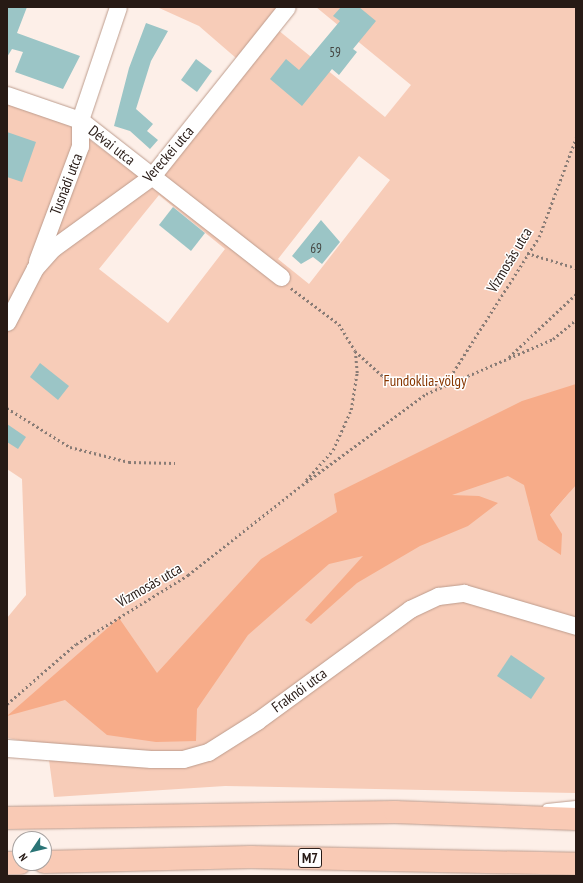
<!DOCTYPE html>
<html>
<head>
<meta charset="utf-8">
<style>
  body { margin:0 }
  #map { position:relative; width:583px; height:883px; overflow:hidden; background:#fdefe8; font-family:"PT Sans Narrow",sans-serif }
  div>[style] { position:absolute }
  .green>* { inset:0; background:#f7ccb8 }
  .forest>* { inset:0; background:#f7ac89 }
  .building>* { inset:0; background:#9bc5c6 }
  .path>* { height:2.5px; margin-top:-1.25px; transform-origin:0; background:repeating-linear-gradient(90deg,#897c76 0 2px,transparent 0 5px) }
  .roads { filter:drop-shadow(0 0 1px #bd9c8d) drop-shadow(0 0 1px #bd9c8d) }
  .service>* { height:8px; margin:-4px; padding:0 4px; transform-origin:4px; border-radius:4px; background:#fff }
  .minor>* { height:17px; margin:-8.5px; padding:0 8.5px; transform-origin:8.5px; border-radius:8.5px; background:#fff }
  .motorway>* { height:22px; margin:-11px; padding:0 11px; transform-origin:11px; border-radius:11px; background:#f9cab5 }
  span { translate:-50% -50%; white-space:nowrap; text-align:center; line-height:1.15; -webkit-text-stroke:3px #fff; paint-order:stroke }
  .number-label { font-size:13px; color:#444541 }
  .number-label span { -webkit-text-stroke-width:0 }
  .shield-label span { padding:1px 3px; background:#fff; border:1px solid; border-radius:3px; -webkit-text-stroke-width:0 }
  .shield-label { font-size:14px; color:#271a15; font-weight:700 }
  .street-label { font-size:15px; color:#271a15 }
  .park-label { font-size:15px; color:#873600 }
  .frame { position:absolute; inset:0; border:8px solid #271a15; pointer-events:none }
  .north { position:absolute; left:12px; top:831px; width:40px; height:40px; box-sizing:border-box; background:#fff; border:1px solid #a9a3a1; border-radius:50%; rotate:235deg; font-size:11px; font-weight:700; line-height:16px; text-align:center; color:#271a15 }
  .north::after { content:''; display:block; margin:auto; width:14px; height:18px; background:#2a7476; clip-path:polygon(50% 0,100% 100%,50% 72%,0 100%) }
</style>
</head>
<body>
<div id="map">
  <div class="green">
    <i style="clip-path:polygon(evenodd,157px 7px,297px 7px,278px 30px,385px 117px,411px 85px,316px 7px,576px 7px,576px 793px,225px 786px,54px 797px,47px 745px,7px 738px,7px 618px,26px 595px,22px 479px,7px 469px,7px 103px,70px 125px,141px 178px,236px 58px,199px 26px,157px 7px,359px 156px,390px 180px,309px 284px,278px 259px,359px 156px,157px 7px,159px 195px,225px 249px,168px 323px,99px 269px,159px 195px,157px 7px,570px 492px,550px 515px,529px 507px,570px 492px)"></i>
  </div>
  <div class="forest">
    <i style="clip-path:polygon(576px 384px,576px 485px,550px 515px,562px 534px,561px 555px,538px 540px,524px 485px,508px 476px,452px 495px,479px 496px,498px 503px,468px 526px,420px 546px,357px 583px,311px 624px,305px 620px,363px 556px,329px 564px,248px 635px,197px 709px,196px 741px,156px 742px,107px 735px,65px 700px,7px 716px,119px 618px,157px 673px,261px 559px,337px 512px,334px 494px,522px 401px)"></i>
  </div>
  <div class="building">
    <i style="clip-path:polygon(7px 7px,27px 7px,17px 33px,80px 56px,63px 89px,15px 72px,23px 52px,12px 49px,7px 57px)"></i>
    <i style="clip-path:polygon(341px 7px,359px 7px,376px 21px,353px 49px,357px 52px,339px 75px,332px 69px,302px 106px,270px 79px,286px 59px,299px 70px,340px 21px,333px 16px)"></i>
    <i style="clip-path:polygon(146px 23px,168px 31px,151px 61px,136px 109px,153px 124px,147px 131px,158px 140px,150px 149px,130px 131px,114px 126px,129px 68px)"></i>
    <i style="clip-path:polygon(196px 59px,212px 71px,197px 92px,181px 80px)"></i>
    <i style="clip-path:polygon(7px 132px,36px 142px,22px 182px,7px 177px)"></i>
    <i style="clip-path:polygon(173px 207px,205px 233px,191px 251px,159px 225px)"></i>
    <i style="clip-path:polygon(321px 220px,340px 242px,322px 264px,313px 257px,301px 264px,292px 256px)"></i>
    <i style="clip-path:polygon(40px 363px,69px 386px,58px 400px,30px 377px)"></i>
    <i style="clip-path:polygon(7px 424px,26px 437px,18px 449px,7px 442px)"></i>
    <i style="clip-path:polygon(511px 655px,545px 678px,531px 699px,497px 676px)"></i>
  </div>
  <div class="path">
    <i style="left:527px;top:253px;width:51px;rotate:17deg"></i>
    <i style="left:291px;top:288px;width:60px;rotate:36.9deg"></i>
    <i style="left:339px;top:324px;width:31px;rotate:59deg"></i>
    <i style="left:355px;top:351px;width:38px;rotate:42deg"></i>
    <i style="left:383px;top:376px;width:19px;rotate:28deg"></i>
    <i style="left:400px;top:385px;width:45px"></i>
    <i style="left:445px;top:385px;width:175px;rotate:-57.6deg"></i>
    <i style="left:539px;top:237px;width:106px;rotate:-69.5deg"></i>
    <i style="left:509px;top:357px;width:92px;rotate:-43.2deg"></i>
    <i style="left:7px;top:408px;width:74px;rotate:31.8deg"></i>
    <i style="left:70px;top:447px;width:61px;rotate:14.3deg"></i>
    <i style="left:129px;top:462px;width:46px;rotate:1.2deg"></i>
    <i style="left:306px;top:480px;width:40px;rotate:-48deg"></i>
    <i style="left:333px;top:450px;width:44px;rotate:-65.8deg"></i>
    <i style="left:351px;top:410px;width:37px;rotate:-81deg"></i>
    <i style="left:357px;top:373px;width:22px;rotate:-95deg"></i>
    <i style="left:7px;top:704px;width:91px;rotate:-41deg"></i>
    <i style="left:76px;top:644px;width:132px;rotate:-31.6deg"></i>
    <i style="left:188px;top:575px;width:145px;rotate:-38.3deg"></i>
    <i style="left:302px;top:485px;width:154px;rotate:-36.3deg"></i>
    <i style="left:426px;top:394px;width:138px;rotate:-23.4deg"></i>
    <i style="left:553px;top:339px;width:30px;rotate:-40deg"></i>
  </div>
  <div class="roads">
    <div class="service">
      <i style="left:547px;top:808px;width:29px;rotate:-6deg"></i>
    </div>
    <div class="minor">
      <i style="left:7px;top:95px;width:77px;rotate:18.9deg"></i>
      <i style="left:80px;top:120px;width:255px;rotate:38deg"></i>
      <i style="left:37px;top:261px;width:123px;rotate:-69.5deg"></i>
      <i style="left:80px;top:146px;width:26px;rotate:-90deg"></i>
      <i style="left:80px;top:120px;width:119px;rotate:-71.4deg"></i>
      <i style="left:7px;top:322px;width:61px;rotate:-62.6deg"></i>
      <i style="left:35px;top:268px;width:27px;rotate:-48deg"></i>
      <i style="left:53px;top:248px;width:122px;rotate:-36deg"></i>
      <i style="left:152px;top:176px;width:216px;rotate:-51.4deg"></i>
      <i style="left:7px;top:748px;width:144px;rotate:4.4deg"></i>
      <i style="left:151px;top:759px;width:32px"></i>
      <i style="left:183px;top:759px;width:26px;rotate:-16deg"></i>
      <i style="left:208px;top:752px;width:58px;rotate:-32.3deg"></i>
      <i style="left:257px;top:721px;width:190px;rotate:-36.2deg"></i>
      <i style="left:410px;top:609px;width:31px;rotate:-25deg"></i>
      <i style="left:438px;top:596px;width:26px;rotate:-7deg"></i>
      <i style="left:464px;top:593px;width:117px;rotate:16.4deg"></i>
    </div>
    <div class="motorway">
      <i style="left:7px;top:818px;width:388px;rotate:-0.9deg"></i>
      <i style="left:395px;top:812px;width:181px;rotate:2.2deg"></i>
      <i style="left:44px;top:862px;width:207px;rotate:-1.4deg"></i>
      <i style="left:251px;top:857px;width:325px;rotate:1.2deg"></i>
      <i style="left:7px;top:863px;width:13px"></i>
    </div>
  </div>
  <div class="number-label">
    <span style="left:335px;top:53px">59</span>
    <span style="left:316px;top:249px">69</span>
  </div>
  <div class="shield-label">
    <span style="left:310px;top:858px">M7</span>
  </div>
  <div class="street-label">
    <span style="left:112px;top:145px;rotate:38deg">Dévai utca</span>
    <span style="left:168px;top:154px;rotate:-49deg">Vereckei utca</span>
    <span style="left:66px;top:184px;rotate:-69deg">Tusnádi utca</span>
    <span style="left:509px;top:260px;rotate:-59deg">Vízmosás utca</span>
    <span style="left:149px;top:585px;rotate:-30deg">Vízmosás utca</span>
    <span style="left:299px;top:690px;rotate:-36deg">Fraknói utca</span>
  </div>
  <div class="park-label">
    <span style="left:425px;top:381px">Fundoklia-völgy</span>
  </div>
  <div class="frame"></div>
  <div class="north">N</div>
</div>
</body>
</html>
